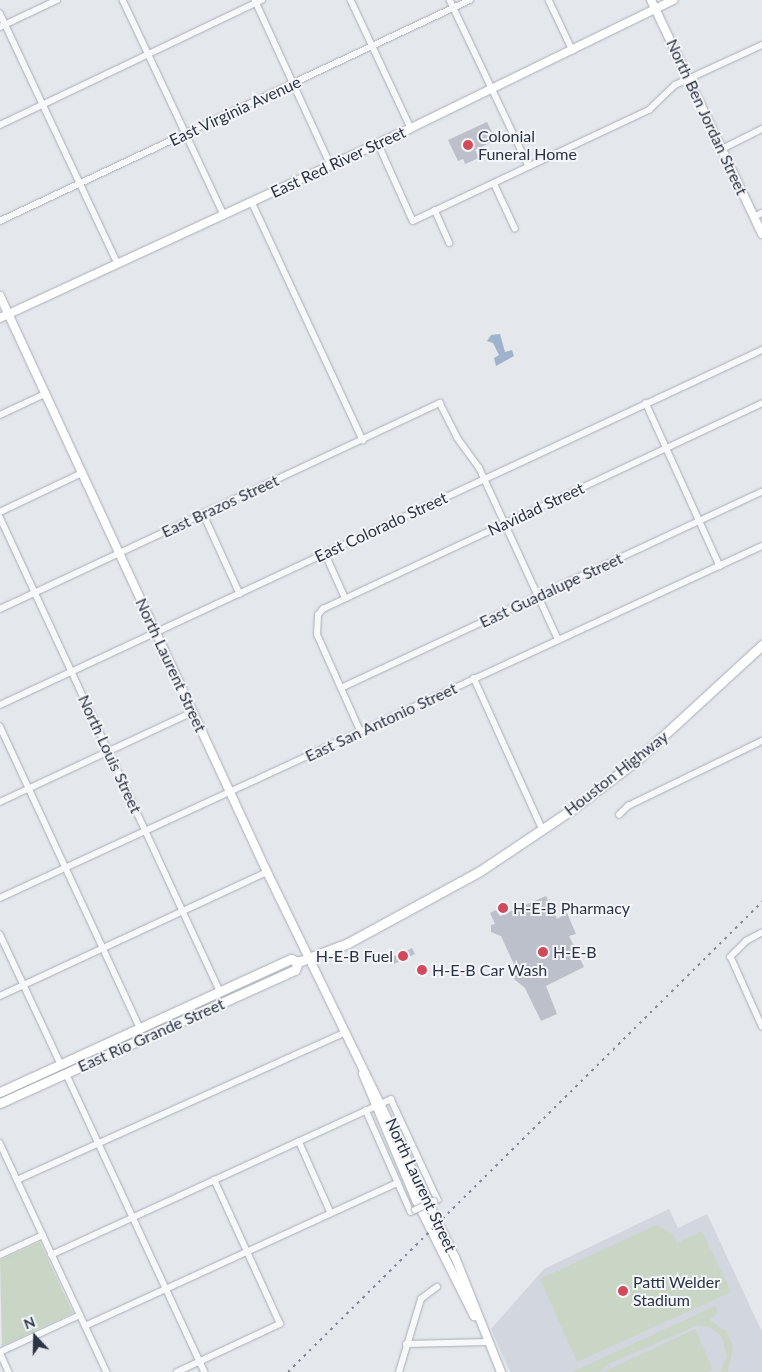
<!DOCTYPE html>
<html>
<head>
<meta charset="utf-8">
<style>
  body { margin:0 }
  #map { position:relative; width:762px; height:1372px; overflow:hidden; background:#e4e7ec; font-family:Lato,sans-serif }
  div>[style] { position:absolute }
  .built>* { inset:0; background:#d2d6de }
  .green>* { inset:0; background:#c9d6c5 }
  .water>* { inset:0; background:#9fb4cc }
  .building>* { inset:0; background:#bbc0ca }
  .roads { filter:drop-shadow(0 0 1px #a9aeb7) drop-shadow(0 0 1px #a9aeb7) }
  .street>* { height:5.5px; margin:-2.75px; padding:0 2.75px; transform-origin:2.75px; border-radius:2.75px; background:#f7f8fa }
  .secondary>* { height:8px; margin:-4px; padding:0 4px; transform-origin:4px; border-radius:4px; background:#fff }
  .primary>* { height:9px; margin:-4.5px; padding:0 4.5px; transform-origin:4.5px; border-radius:4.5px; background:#fff }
  .rail>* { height:2px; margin-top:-1px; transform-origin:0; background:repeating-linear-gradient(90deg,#7d8696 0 2.5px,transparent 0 7.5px) }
  .bridges { filter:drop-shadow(0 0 1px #a9aeb7) drop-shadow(0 0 1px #a9aeb7) }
  .street-bridge>* { height:5.5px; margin:-2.75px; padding:0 2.75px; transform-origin:2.75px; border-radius:2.75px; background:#f7f8fa }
  .dots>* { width:14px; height:14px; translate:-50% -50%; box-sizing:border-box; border:2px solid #f4f6f9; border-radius:50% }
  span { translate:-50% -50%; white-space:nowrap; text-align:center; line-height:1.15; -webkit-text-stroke:4px #f4f6f9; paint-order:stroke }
  .street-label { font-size:16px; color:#2b3445 }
  .poi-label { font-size:16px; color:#2b3445 }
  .left { translate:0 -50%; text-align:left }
  .right { translate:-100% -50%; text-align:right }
  .north { position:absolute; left:10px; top:1312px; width:50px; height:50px; -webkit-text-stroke:4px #f4f6f9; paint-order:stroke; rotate:339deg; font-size:14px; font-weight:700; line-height:20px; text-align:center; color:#2b3445 }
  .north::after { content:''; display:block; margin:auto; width:18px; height:22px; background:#2b3445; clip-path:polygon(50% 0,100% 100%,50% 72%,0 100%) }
</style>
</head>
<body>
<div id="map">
  <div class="built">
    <i style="clip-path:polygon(669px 1209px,678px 1228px,707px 1214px,762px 1332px,762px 1372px,510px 1372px,491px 1329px,544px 1269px)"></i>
  </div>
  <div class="green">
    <i style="clip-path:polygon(656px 1225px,673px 1234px,677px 1243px,702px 1231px,731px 1292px,577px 1362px,540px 1279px)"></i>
    <i style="clip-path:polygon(40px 1242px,73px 1313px,2px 1346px,0 1260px)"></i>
    <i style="clip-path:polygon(715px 1306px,718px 1313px,709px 1320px,726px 1331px,733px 1346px,728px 1372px,720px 1372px,727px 1357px,722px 1337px,712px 1328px,698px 1325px,608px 1364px,600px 1372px,572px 1372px)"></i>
    <i style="clip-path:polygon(695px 1329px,713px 1369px,706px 1372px,603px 1372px)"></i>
  </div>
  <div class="water">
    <i style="clip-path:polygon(500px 334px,505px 352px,512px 350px,514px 356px,496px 366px,494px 358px,499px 355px,493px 343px,487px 341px,491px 335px)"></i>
  </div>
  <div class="building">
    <i style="clip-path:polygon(487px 122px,496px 140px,475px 150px,479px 158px,465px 164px,463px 159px,458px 161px,448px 140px)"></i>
    <i style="clip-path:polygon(546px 896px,557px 919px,567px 913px,576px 934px,569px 936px,584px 967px,546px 986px,557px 1014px,541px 1021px,525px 988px,514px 979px,517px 971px,501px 936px,491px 932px,491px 925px,495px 924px,490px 913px,496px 910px,500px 916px)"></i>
    <i style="clip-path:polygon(412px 948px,415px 954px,394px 964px,390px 958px)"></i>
  </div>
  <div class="roads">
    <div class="street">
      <i style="left:123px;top:0;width:238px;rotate:64.8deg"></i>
      <i style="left:255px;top:0;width:182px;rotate:65.3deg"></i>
      <i style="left:351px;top:0;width:141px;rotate:64.9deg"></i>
      <i style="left:450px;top:0;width:184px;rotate:64.6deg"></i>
      <i style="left:549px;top:0;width:56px;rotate:64.8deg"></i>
      <i style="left:0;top:13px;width:277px;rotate:64.8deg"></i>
      <i style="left:0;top:27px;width:63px;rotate:-25.3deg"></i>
      <i style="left:0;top:125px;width:290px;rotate:-25.5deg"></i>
      <i style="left:378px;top:143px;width:85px;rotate:65.8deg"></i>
      <i style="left:413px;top:221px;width:261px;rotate:-25.2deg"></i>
      <i style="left:649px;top:110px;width:36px;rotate:-44deg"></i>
      <i style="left:675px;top:85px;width:96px;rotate:-24.7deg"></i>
      <i style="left:722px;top:149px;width:45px;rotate:-26.6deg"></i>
      <i style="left:494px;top:183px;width:50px;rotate:65deg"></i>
      <i style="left:252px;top:202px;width:263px;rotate:65deg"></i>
      <i style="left:435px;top:210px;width:36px;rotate:66deg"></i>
      <i style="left:754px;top:217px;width:9px;rotate:-27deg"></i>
      <i style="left:0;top:221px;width:519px;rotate:-25.18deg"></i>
      <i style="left:646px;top:403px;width:179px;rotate:65.6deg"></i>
      <i style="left:0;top:415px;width:50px;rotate:-25deg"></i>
      <i style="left:0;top:512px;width:91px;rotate:-25.4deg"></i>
      <i style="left:203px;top:513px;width:89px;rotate:65.4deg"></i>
      <i style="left:0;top:517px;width:523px;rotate:65.1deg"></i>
      <i style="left:325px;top:553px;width:48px;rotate:65.6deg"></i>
      <i style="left:0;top:609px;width:486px;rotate:-25.1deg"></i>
      <i style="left:440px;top:403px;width:38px;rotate:63deg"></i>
      <i style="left:457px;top:437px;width:37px;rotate:54deg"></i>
      <i style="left:479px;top:467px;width:189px;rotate:65.3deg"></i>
      <i style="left:474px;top:678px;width:165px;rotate:65.6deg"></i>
      <i style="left:341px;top:688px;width:464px;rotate:-25deg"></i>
      <i style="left:0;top:705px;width:841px;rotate:-24.98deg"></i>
      <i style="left:0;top:726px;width:333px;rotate:65.1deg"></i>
      <i style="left:360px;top:731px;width:105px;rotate:-114.1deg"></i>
      <i style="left:317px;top:635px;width:20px;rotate:-87deg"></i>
      <i style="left:318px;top:615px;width:8px;rotate:-50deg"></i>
      <i style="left:323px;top:609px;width:485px;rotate:-25.1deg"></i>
      <i style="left:0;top:802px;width:213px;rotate:-25deg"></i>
      <i style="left:619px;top:815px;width:13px;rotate:-45deg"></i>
      <i style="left:628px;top:806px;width:149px;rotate:-25.9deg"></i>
      <i style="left:0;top:898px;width:839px;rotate:-24.79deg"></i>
      <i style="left:762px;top:933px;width:17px;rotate:152deg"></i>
      <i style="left:747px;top:941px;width:23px;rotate:135deg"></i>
      <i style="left:731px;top:957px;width:76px;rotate:65.8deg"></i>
      <i style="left:0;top:934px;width:144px;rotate:64.9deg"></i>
      <i style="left:0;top:996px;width:294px;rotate:-24.9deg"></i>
      <i style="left:66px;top:1073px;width:330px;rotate:65.1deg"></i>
      <i style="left:366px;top:1110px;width:111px;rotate:66.2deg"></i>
      <i style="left:411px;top:1212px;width:4px;rotate:-27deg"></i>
      <i style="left:299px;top:1141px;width:79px;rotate:66deg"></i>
      <i style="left:0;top:1143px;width:253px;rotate:65deg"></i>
      <i style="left:17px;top:1180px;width:361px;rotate:-24.2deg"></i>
      <i style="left:0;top:1255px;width:47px;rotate:-24.9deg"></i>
      <i style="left:51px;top:1255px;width:374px;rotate:-24.6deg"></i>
      <i style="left:391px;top:1099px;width:111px;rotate:65deg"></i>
      <i style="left:438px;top:1200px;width:4px;rotate:166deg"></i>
      <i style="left:85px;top:1326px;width:344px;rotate:-24.6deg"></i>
      <i style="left:406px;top:1344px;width:82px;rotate:-1.4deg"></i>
      <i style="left:0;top:1352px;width:88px;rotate:-24.8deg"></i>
      <i style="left:0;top:1352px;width:22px;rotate:66deg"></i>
      <i style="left:177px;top:1372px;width:114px;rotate:-25deg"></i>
      <i style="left:280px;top:1324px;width:158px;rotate:-114.6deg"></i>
      <i style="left:399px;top:1372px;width:76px;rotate:-73.2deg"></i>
      <i style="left:421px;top:1299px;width:20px;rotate:-37deg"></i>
    </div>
    <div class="secondary">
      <i style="left:651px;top:0;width:259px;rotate:64.6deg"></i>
      <i style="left:0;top:296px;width:635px;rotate:65.13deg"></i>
      <i style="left:267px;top:872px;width:428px;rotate:64deg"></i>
      <i style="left:455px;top:1257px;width:124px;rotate:68.2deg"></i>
      <i style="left:0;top:318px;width:453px;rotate:-24.8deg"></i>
      <i style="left:411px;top:128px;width:292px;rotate:-26deg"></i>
      <i style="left:363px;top:1074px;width:137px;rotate:67.2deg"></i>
      <i style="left:416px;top:1200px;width:130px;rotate:63.4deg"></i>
    </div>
    <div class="primary">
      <i style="left:0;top:1092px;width:320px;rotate:-24.6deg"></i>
      <i style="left:291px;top:959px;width:8px;rotate:23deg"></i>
      <i style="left:0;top:1103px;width:324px;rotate:-24.3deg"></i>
      <i style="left:295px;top:970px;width:9px;rotate:-69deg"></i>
      <i style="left:298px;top:962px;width:53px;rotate:-20.8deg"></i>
      <i style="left:348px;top:943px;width:150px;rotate:-28.6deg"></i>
      <i style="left:480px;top:871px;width:110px;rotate:-33.8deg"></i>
      <i style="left:571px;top:810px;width:83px;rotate:-37.1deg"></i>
      <i style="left:637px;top:760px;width:170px;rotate:-42.6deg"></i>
    </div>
  </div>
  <div class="rail">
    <i style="left:288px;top:1372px;width:668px;rotate:-44.76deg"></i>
  </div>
  <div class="bridges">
    <div class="street-bridge">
      <i style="left:415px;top:1210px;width:21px;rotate:-25deg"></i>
    </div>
  </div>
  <div class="dots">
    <i style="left:468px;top:145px;background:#d1495b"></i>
    <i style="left:503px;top:908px;background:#d1495b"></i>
    <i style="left:543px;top:952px;background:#d1495b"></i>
    <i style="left:403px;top:956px;background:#d1495b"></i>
    <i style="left:422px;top:970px;background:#d1495b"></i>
    <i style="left:623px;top:1291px;background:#d1495b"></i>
  </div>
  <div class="street-label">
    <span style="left:235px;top:111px;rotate:-25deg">East Virginia Avenue</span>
    <span style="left:707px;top:117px;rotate:65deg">North Ben Jordan Street</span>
    <span style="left:338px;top:162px;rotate:-25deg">East Red River Street</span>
    <span style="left:220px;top:506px;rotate:-25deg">East Brazos Street</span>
    <span style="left:536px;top:509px;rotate:-25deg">Navidad Street</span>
    <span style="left:381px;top:527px;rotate:-25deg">East Colorado Street</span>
    <span style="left:551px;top:590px;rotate:-25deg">East Guadalupe Street</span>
    <span style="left:171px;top:665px;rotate:65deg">North Laurent Street</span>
    <span style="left:381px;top:722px;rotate:-25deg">East San Antonio Street</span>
    <span style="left:110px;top:754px;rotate:65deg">North Louis Street</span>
    <span style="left:616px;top:773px;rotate:-38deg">Houston Highway</span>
    <span style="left:151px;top:1035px;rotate:-24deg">East Rio Grande Street</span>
    <span style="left:421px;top:1185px;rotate:65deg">North Laurent Street</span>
  </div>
  <div class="poi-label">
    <span class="left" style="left:478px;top:145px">Colonial<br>Funeral Home</span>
    <span class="left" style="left:513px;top:908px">H-E-B Pharmacy</span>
    <span class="left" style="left:553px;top:952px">H-E-B</span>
    <span class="right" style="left:393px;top:956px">H-E-B Fuel</span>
    <span class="left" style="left:432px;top:970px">H-E-B Car Wash</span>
    <span class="left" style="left:633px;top:1291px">Patti Welder<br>Stadium</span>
  </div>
  <div class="north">N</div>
</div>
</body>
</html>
